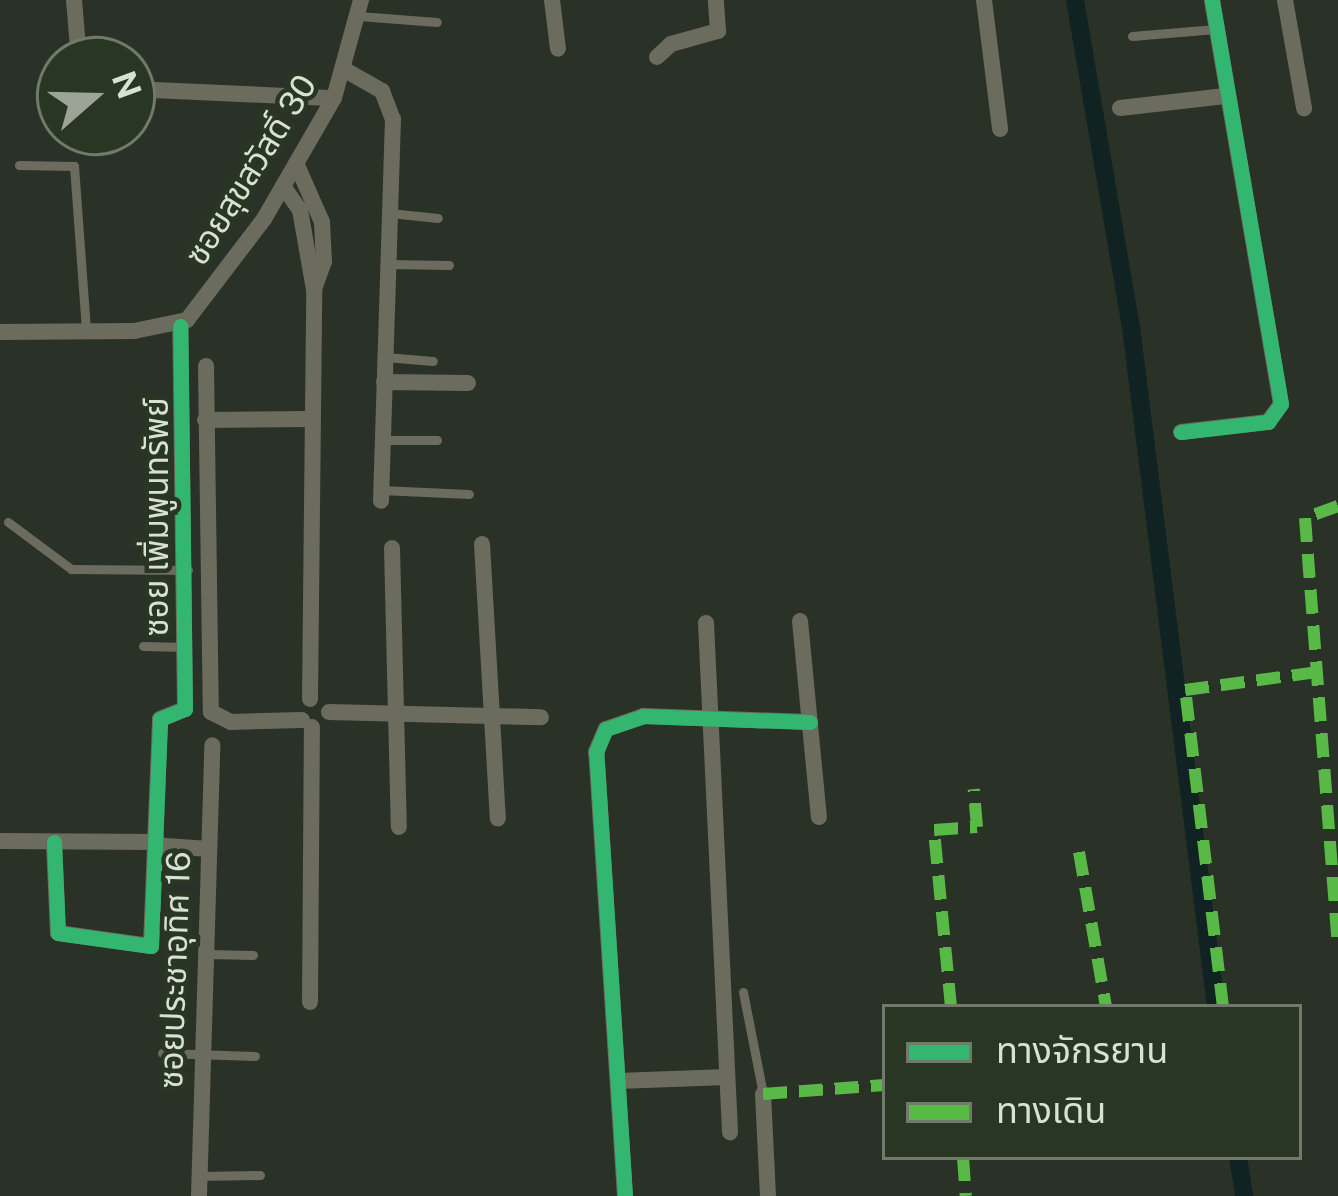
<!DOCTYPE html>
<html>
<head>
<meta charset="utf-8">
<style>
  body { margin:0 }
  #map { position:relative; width:1338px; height:1196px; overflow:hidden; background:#2a3227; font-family:"Public Sans","Noto Sans Thai",sans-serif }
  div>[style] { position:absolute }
  .canal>* { height:18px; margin:-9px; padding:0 9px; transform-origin:9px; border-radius:9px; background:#102222 }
  .lane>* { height:9px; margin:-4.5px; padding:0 4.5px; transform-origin:4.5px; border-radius:4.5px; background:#6b6c5e }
  .street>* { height:16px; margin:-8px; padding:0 8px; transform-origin:8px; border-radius:8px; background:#6b6c5e }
  .quiet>* { height:12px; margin-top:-6px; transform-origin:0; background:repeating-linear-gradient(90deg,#58b947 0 24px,transparent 0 36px) }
  .cycleway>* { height:15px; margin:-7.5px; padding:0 7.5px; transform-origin:7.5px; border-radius:7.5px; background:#33b770 }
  span { translate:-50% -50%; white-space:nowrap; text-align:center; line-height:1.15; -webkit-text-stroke:9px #293623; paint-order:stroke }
  .street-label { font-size:33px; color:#d9e1d5 }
  .legend { position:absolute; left:882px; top:1004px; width:420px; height:156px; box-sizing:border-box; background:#293623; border:3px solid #6f7a6a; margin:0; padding:15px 21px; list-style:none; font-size:36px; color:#d9e1d5 }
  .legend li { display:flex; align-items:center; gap:24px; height:60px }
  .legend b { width:60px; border:3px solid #6f7a6a }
  .north { position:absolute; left:36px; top:36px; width:120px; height:120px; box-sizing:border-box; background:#293623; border:3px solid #6f7a6a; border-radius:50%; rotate:70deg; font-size:33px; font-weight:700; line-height:48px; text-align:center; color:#d9e1d5 }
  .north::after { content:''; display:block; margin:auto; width:42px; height:54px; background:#9ca498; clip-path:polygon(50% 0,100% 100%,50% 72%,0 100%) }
</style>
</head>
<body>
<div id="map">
  <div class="canal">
    <i style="left:1075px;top:0;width:332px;rotate:80.3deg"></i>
    <i style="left:1131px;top:327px;width:685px;rotate:82.87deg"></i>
    <i style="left:1238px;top:1157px;width:39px;rotate:81deg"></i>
  </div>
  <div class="lane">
    <i style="left:359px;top:16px;width:78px;rotate:4.4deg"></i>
    <i style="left:1132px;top:36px;width:84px;rotate:-4.8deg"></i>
    <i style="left:19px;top:165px;width:55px;rotate:1deg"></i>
    <i style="left:74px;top:166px;width:165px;rotate:85.8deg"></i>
    <i style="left:390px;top:213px;width:48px;rotate:5.9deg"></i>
    <i style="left:388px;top:264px;width:61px;rotate:0.9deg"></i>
    <i style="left:385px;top:357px;width:48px;rotate:4.8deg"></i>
    <i style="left:382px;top:440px;width:55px"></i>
    <i style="left:381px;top:490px;width:88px;rotate:2.6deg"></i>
    <i style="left:8px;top:522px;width:79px;rotate:36.7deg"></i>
    <i style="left:71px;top:569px;width:117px;rotate:0.5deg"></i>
    <i style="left:143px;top:646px;width:43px;rotate:1.3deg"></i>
    <i style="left:206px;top:954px;width:47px;rotate:1.2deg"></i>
    <i style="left:743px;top:992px;width:104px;rotate:78.9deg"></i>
    <i style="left:162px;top:1053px;width:93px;rotate:1.8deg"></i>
    <i style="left:199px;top:1176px;width:61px;rotate:-0.9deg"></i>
  </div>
  <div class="street">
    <i style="left:74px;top:0;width:60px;rotate:85.2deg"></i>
    <i style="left:552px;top:0;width:49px;rotate:83deg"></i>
    <i style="left:984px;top:0;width:130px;rotate:82.9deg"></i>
    <i style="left:1285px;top:0;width:110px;rotate:80deg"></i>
    <i style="left:657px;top:57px;width:19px;rotate:-43deg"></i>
    <i style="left:671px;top:44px;width:49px;rotate:-15.5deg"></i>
    <i style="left:718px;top:31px;width:31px;rotate:-94deg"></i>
    <i style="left:345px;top:70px;width:43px;rotate:29.6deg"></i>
    <i style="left:382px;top:91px;width:30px;rotate:69deg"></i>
    <i style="left:393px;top:119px;width:382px;rotate:91.8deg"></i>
    <i style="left:132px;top:89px;width:202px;rotate:2.6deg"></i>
    <i style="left:1120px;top:108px;width:106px;rotate:-6.5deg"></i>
    <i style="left:283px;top:186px;width:29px;rotate:55deg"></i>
    <i style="left:300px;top:210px;width:80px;rotate:80deg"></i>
    <i style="left:314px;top:289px;width:29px;rotate:-70deg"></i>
    <i style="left:324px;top:262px;width:40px;rotate:-92.9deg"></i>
    <i style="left:322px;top:222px;width:64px;rotate:-113.8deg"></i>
    <i style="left:0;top:332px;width:134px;rotate:-0.4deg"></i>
    <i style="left:134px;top:331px;width:54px;rotate:-11.7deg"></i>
    <i style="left:187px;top:320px;width:127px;rotate:-52.7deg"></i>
    <i style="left:264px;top:219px;width:140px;rotate:-60deg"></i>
    <i style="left:334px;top:98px;width:102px;rotate:-74.6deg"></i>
    <i style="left:206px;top:366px;width:346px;rotate:89.2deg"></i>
    <i style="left:211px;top:712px;width:22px;rotate:27deg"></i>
    <i style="left:231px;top:722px;width:71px;rotate:-1.6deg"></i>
    <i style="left:384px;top:382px;width:84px;rotate:0.7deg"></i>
    <i style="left:205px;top:420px;width:102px;rotate:-0.6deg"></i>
    <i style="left:1181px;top:432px;width:88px;rotate:-6.6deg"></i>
    <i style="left:1268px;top:422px;width:22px;rotate:-54deg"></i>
    <i style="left:1281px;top:404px;width:410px;rotate:-99.7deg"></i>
    <i style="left:482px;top:544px;width:275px;rotate:86.7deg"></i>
    <i style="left:392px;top:548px;width:279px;rotate:88.6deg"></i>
    <i style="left:800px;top:621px;width:197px;rotate:84.5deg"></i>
    <i style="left:706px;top:623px;width:510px;rotate:87.3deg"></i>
    <i style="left:310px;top:699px;width:410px;rotate:-89.4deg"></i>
    <i style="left:329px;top:712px;width:212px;rotate:1.4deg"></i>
    <i style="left:0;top:841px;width:158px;rotate:0.4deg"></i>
    <i style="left:54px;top:842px;width:91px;rotate:87.5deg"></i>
    <i style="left:58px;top:933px;width:94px;rotate:8deg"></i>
    <i style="left:151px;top:946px;width:227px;rotate:-87.7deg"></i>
    <i style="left:160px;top:719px;width:27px;rotate:-22deg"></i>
    <i style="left:185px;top:709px;width:383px;rotate:-90.7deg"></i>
    <i style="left:166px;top:846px;width:43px;rotate:4deg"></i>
    <i style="left:310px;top:1002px;width:275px;rotate:-89.6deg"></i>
    <i style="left:618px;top:1081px;width:109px;rotate:-2.1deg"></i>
    <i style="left:763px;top:1094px;width:102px;rotate:87.2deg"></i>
    <i style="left:199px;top:1196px;width:451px;rotate:-88.3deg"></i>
    <i style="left:625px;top:1196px;width:445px;rotate:-93.7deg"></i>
    <i style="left:596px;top:752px;width:25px;rotate:-67deg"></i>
    <i style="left:606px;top:729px;width:39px;rotate:-19deg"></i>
    <i style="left:643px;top:716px;width:167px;rotate:2.1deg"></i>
  </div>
  <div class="quiet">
    <i style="left:1338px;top:506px;width:35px;rotate:160deg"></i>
    <i style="left:1305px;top:518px;width:431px;rotate:85.6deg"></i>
    <i style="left:1079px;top:852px;width:157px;rotate:80.1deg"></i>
    <i style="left:951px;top:1007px;width:178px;rotate:-95.5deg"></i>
    <i style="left:934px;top:830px;width:43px;rotate:-4deg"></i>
    <i style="left:977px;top:827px;width:38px;rotate:-95deg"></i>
    <i style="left:1223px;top:1007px;width:319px;rotate:-96.8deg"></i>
    <i style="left:1185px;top:690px;width:135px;rotate:-7.7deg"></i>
    <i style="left:763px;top:1094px;width:122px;rotate:-4.2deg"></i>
    <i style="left:963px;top:1157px;width:39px;rotate:86deg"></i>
  </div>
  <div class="cycleway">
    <i style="left:1181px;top:432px;width:88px;rotate:-6.6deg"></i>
    <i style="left:1268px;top:422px;width:22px;rotate:-54deg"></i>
    <i style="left:1281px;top:404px;width:410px;rotate:-99.7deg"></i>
    <i style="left:54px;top:842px;width:91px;rotate:87.5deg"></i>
    <i style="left:58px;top:933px;width:94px;rotate:8deg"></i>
    <i style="left:151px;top:946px;width:227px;rotate:-87.7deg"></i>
    <i style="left:160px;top:719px;width:27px;rotate:-22deg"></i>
    <i style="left:185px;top:709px;width:383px;rotate:-90.7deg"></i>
    <i style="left:625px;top:1196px;width:445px;rotate:-93.7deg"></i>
    <i style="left:596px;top:752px;width:25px;rotate:-67deg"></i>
    <i style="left:606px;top:729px;width:39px;rotate:-19deg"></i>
    <i style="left:643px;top:716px;width:167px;rotate:2.1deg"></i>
  </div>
  <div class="street-label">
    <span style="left:251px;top:170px;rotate:-58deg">ซอยสุขสวัสดิ์ 30</span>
    <span style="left:157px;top:517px;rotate:-90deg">ซอย เพิ่มพูนทรัพย์</span>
    <span style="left:175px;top:970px;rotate:-88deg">ซอยประชาอุทิศ 16</span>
  </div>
  <ul class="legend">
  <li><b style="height:15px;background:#33b770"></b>ทางจักรยาน</li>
  <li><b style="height:15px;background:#58b947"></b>ทางเดิน</li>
  </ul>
  <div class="north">N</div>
</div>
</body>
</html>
